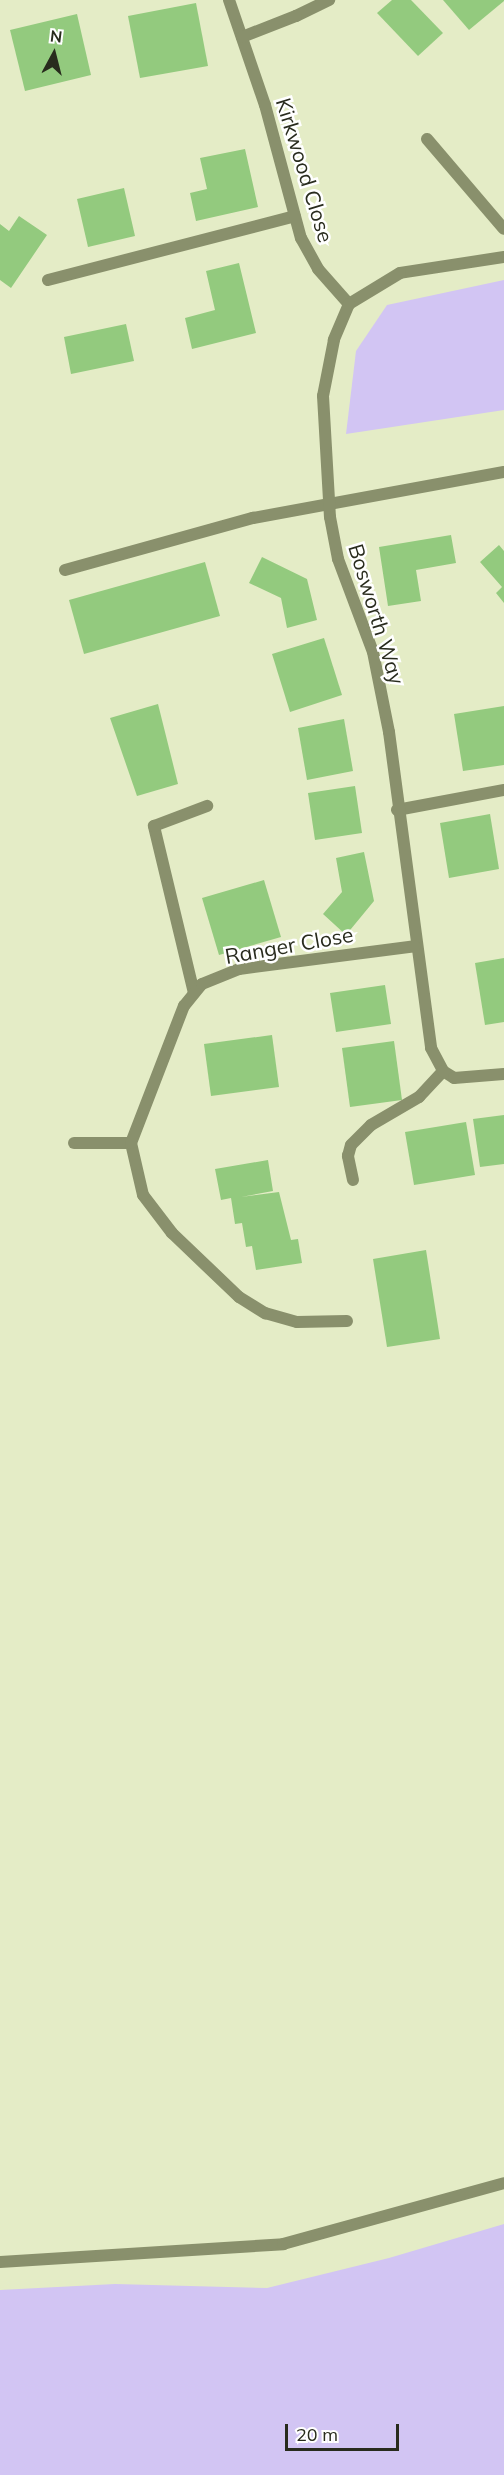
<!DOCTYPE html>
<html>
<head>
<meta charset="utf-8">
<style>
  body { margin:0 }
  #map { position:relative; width:504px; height:2475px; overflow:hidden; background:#e4ecc6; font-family:Mulish,sans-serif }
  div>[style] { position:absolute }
  .green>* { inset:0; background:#d2c5f3 }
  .building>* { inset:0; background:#93ca7e }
  .service>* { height:12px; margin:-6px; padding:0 6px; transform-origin:6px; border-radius:6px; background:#89906c }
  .minor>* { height:12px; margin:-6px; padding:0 6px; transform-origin:6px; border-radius:6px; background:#89906c }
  span { translate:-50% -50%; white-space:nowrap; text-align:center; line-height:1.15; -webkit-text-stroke:5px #fff; paint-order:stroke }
  .street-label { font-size:21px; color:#282b1d }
  .north { position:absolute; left:24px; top:24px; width:60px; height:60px; -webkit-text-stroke:4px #fff; paint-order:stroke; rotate:7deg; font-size:16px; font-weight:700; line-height:24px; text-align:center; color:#282b1d }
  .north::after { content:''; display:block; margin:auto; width:21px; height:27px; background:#282b1d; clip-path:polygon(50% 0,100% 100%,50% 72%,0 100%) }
  .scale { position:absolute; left:285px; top:2424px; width:114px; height:27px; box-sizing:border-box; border:3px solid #282b1d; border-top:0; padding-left:8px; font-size:18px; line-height:21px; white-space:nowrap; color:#282b1d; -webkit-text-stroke:4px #fff; paint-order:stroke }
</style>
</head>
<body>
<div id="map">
  <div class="green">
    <i style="clip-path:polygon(504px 280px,504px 410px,346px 434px,356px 351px,387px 305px)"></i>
    <i style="clip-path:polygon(504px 2224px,504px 2475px,0 2475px,0 2290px,115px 2284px,267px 2288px,389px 2258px)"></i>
  </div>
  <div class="building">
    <i style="clip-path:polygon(392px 0,411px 0,443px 33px,418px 56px,377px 13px)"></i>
    <i style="clip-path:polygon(443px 0,504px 0,504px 1px,469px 30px)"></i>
    <i style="clip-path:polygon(196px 3px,208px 66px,140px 78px,128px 16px)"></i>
    <i style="clip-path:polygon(77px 14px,91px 75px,25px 91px,10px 30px)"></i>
    <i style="clip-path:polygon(245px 149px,258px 207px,196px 221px,190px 193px,207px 189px,200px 158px)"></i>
    <i style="clip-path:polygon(124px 188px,135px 236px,88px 247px,77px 199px)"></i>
    <i style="clip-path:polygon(19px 216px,47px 235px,11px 288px,0 280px,0 224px,9px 231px)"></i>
    <i style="clip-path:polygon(239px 263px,256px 333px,192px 349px,185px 318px,215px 310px,206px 271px)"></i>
    <i style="clip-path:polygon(126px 324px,134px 361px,71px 374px,64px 337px)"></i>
    <i style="clip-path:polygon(451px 535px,456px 563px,416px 570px,421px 601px,388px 606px,379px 547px)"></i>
    <i style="clip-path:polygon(499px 545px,504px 551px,504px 603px,496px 593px,502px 587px,480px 562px)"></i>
    <i style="clip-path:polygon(262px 557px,307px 579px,317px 620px,287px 628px,281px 598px,249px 583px)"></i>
    <i style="clip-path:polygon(205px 562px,220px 616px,84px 654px,69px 600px)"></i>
    <i style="clip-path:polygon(324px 638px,342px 695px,290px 712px,272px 654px)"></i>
    <i style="clip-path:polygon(158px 704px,178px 784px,137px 796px,110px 718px)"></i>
    <i style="clip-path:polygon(504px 706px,504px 765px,463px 771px,454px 714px)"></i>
    <i style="clip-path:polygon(344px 719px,353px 771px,307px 780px,298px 728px)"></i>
    <i style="clip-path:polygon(355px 786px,362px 833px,315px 840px,308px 793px)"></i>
    <i style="clip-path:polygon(490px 814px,499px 869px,449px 878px,440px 823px)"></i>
    <i style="clip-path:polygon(364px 852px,374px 901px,346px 935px,323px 914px,342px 892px,336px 858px)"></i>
    <i style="clip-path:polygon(264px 880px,281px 937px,219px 955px,202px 898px)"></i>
    <i style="clip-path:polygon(504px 958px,504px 1022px,485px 1025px,475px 963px)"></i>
    <i style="clip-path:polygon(385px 985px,391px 1024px,336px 1032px,330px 993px)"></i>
    <i style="clip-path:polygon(272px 1035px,279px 1087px,211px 1096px,204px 1044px)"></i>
    <i style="clip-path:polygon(394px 1041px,402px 1100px,350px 1107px,342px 1048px)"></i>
    <i style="clip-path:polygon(504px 1115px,504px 1164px,480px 1167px,473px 1119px)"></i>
    <i style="clip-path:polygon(466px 1122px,475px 1175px,414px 1185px,405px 1132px)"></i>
    <i style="clip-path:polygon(268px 1160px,273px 1191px,241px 1197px,279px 1192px,291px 1240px,298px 1239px,302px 1263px,256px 1270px,252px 1246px,246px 1247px,242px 1223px,235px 1224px,231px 1198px,221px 1200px,215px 1169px)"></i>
    <i style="clip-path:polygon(426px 1250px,440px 1339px,387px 1347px,373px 1259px)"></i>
  </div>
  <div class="service">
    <i style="left:296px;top:16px;width:37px;rotate:-26deg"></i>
    <i style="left:427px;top:139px;width:118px;rotate:49.5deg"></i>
    <i style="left:48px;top:280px;width:255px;rotate:-14.5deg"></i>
    <i style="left:65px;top:570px;width:195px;rotate:-15.5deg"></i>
    <i style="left:253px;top:518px;width:255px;rotate:-10.4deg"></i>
    <i style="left:397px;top:810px;width:109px;rotate:-10.6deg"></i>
    <i style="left:194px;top:993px;width:172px;rotate:-103.5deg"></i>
    <i style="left:154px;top:826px;width:57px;rotate:-20.7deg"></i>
    <i style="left:353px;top:1180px;width:25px;rotate:-102deg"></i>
    <i style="left:348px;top:1156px;width:11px;rotate:-75deg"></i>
    <i style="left:351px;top:1145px;width:28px;rotate:-45deg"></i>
    <i style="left:371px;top:1125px;width:56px;rotate:-30.3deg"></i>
    <i style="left:419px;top:1097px;width:35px;rotate:-47deg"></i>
    <i style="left:172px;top:1233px;width:93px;rotate:43.7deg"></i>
    <i style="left:239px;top:1297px;width:31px;rotate:32deg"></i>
    <i style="left:265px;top:1313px;width:33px;rotate:16deg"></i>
    <i style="left:297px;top:1322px;width:50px;rotate:-1.1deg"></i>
    <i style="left:0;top:2262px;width:284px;rotate:-3.6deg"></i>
    <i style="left:283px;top:2244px;width:229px;rotate:-15.4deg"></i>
  </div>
  <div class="minor">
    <i style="left:229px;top:0;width:111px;rotate:71.1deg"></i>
    <i style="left:265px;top:105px;width:138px;rotate:74.9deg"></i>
    <i style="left:301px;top:238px;width:35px;rotate:61deg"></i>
    <i style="left:318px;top:269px;width:47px;rotate:48.5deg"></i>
    <i style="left:242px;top:37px;width:58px;rotate:-21.3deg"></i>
    <i style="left:504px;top:257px;width:105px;rotate:171.3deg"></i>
    <i style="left:400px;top:273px;width:60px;rotate:148.7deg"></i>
    <i style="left:349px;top:304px;width:39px;rotate:113deg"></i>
    <i style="left:334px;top:340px;width:57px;rotate:101.1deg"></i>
    <i style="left:323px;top:396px;width:121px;rotate:86.7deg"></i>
    <i style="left:330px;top:517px;width:43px;rotate:79.2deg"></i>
    <i style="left:338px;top:559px;width:99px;rotate:69.4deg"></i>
    <i style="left:373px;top:652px;width:82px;rotate:78.7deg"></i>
    <i style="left:389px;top:732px;width:319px;rotate:82.4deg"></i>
    <i style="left:431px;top:1048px;width:26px;rotate:62deg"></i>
    <i style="left:443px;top:1071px;width:13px;rotate:32deg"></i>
    <i style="left:454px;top:1078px;width:50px;rotate:-4.6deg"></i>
    <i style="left:74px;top:1143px;width:57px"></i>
    <i style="left:172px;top:1233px;width:48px;rotate:-127.3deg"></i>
    <i style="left:143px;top:1195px;width:53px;rotate:-103deg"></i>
    <i style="left:131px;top:1143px;width:147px;rotate:-68.9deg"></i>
    <i style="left:184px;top:1006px;width:28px;rotate:-51deg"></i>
    <i style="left:202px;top:984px;width:40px;rotate:-22deg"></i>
    <i style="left:239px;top:969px;width:177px;rotate:-7.4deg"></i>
  </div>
  <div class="street-label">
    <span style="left:305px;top:170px;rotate:73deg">Kirkwood Close</span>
    <span style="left:377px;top:614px;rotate:73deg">Bosworth Way</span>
    <span style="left:289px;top:945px;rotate:-10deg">Ranger Close</span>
  </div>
  <div class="north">N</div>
  <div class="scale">20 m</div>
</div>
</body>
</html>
